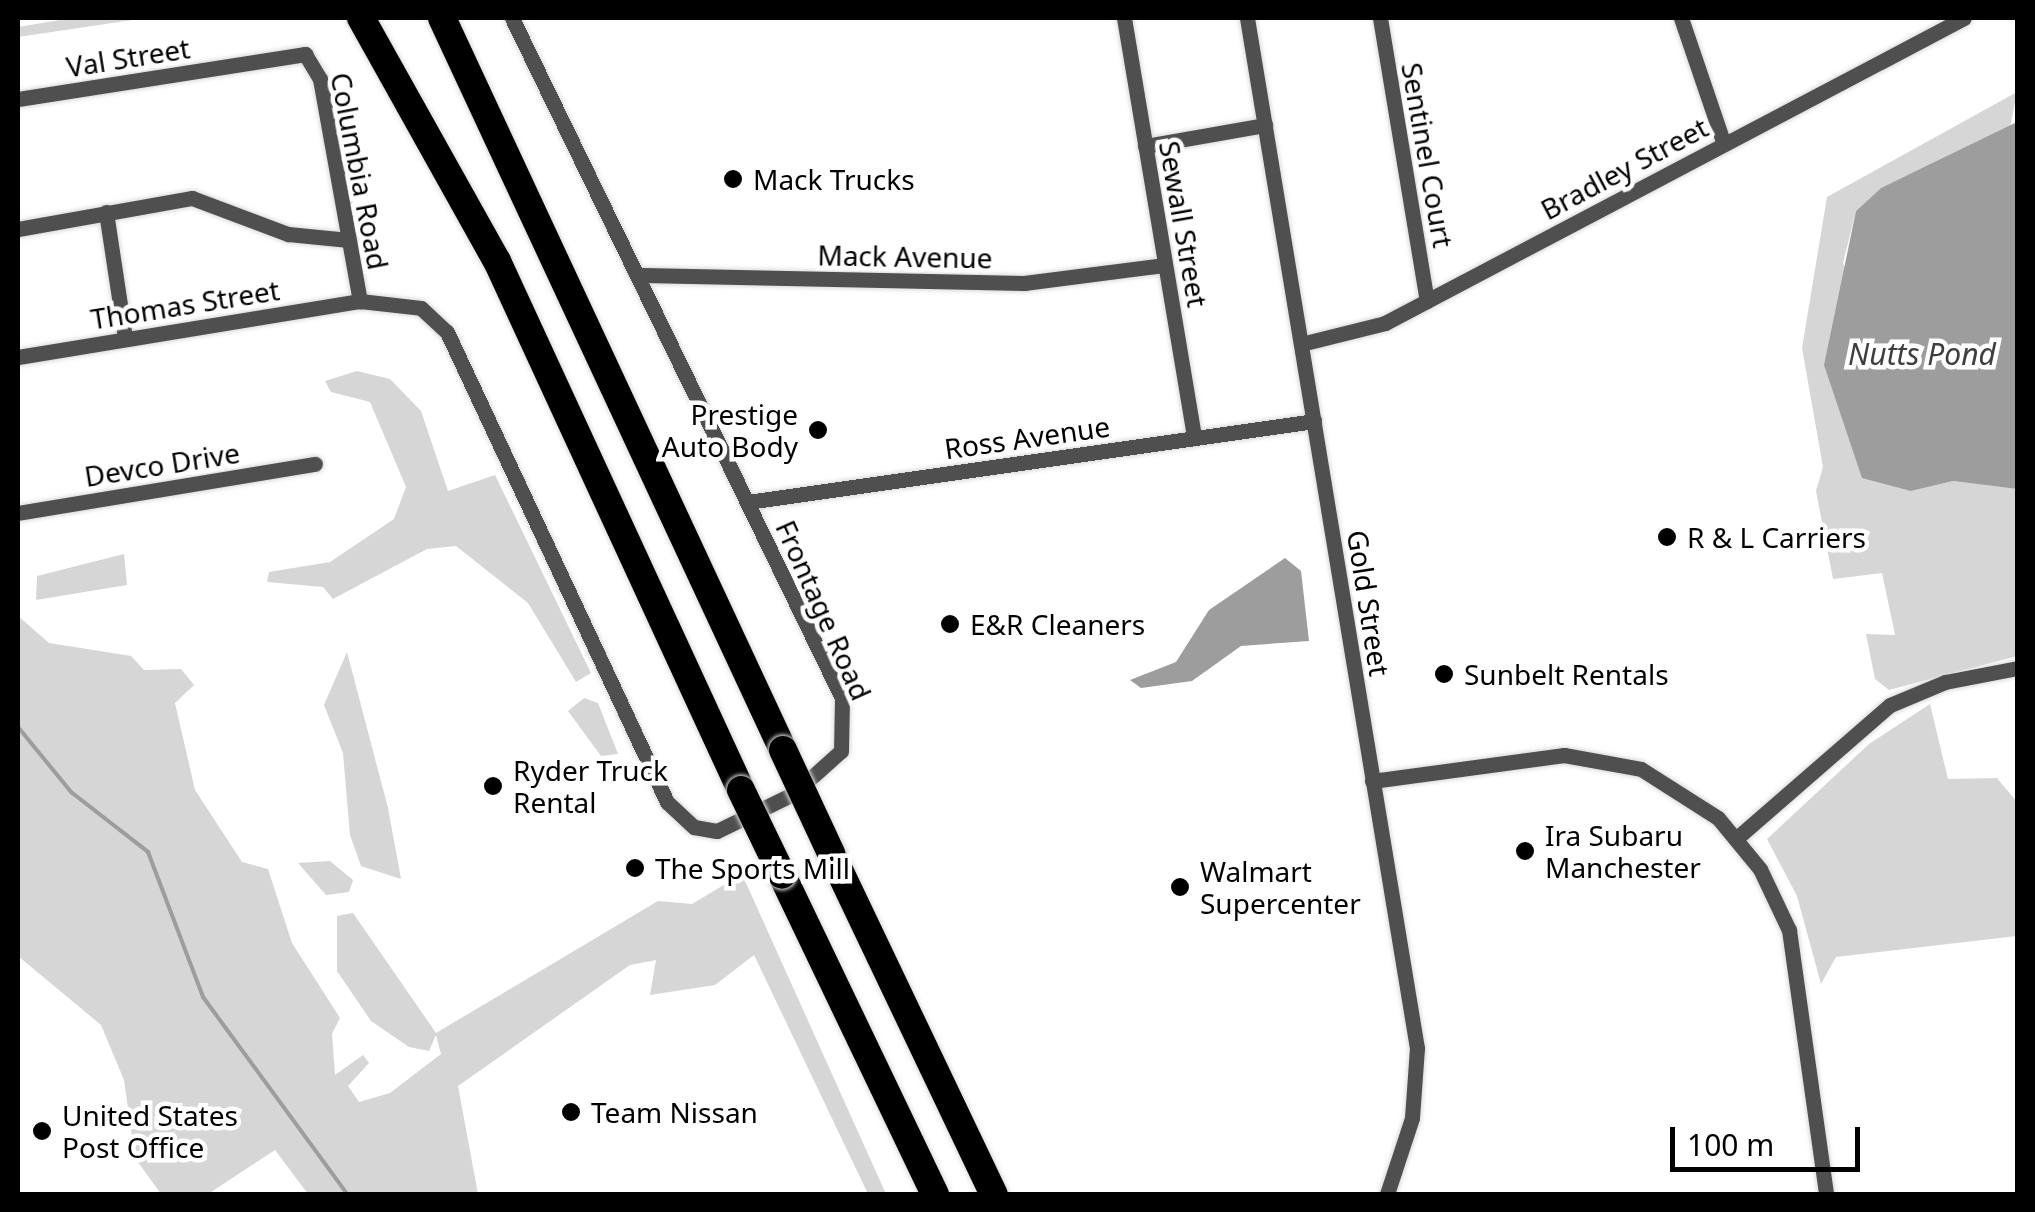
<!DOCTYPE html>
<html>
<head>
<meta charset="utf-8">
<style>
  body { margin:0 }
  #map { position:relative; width:2035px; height:1212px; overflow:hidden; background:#fff; font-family:"Noto Sans",sans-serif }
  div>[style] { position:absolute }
  .green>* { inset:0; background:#d6d6d6 }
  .water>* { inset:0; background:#9d9d9d }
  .stream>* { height:4px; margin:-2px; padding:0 2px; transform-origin:2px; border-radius:2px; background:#9d9d9d }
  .roads { filter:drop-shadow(0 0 2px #dbdbdb) drop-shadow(0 0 2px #dbdbdb) }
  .street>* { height:15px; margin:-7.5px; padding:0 7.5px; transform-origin:7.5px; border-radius:7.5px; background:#4f4f4f }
  .highway>* { height:28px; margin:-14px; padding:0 14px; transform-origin:14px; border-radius:14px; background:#000 }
  .bridges { filter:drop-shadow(0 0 2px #dbdbdb) drop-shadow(0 0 2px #dbdbdb) }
  .highway-bridge>* { height:28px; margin:-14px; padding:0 14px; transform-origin:14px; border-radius:14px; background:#000 }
  .dots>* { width:28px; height:28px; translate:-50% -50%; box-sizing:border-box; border:5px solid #fff; border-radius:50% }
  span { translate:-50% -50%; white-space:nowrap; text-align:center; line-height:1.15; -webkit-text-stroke:9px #fff; paint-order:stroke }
  .street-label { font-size:28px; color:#000 }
  .poi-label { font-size:28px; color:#000 }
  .left { translate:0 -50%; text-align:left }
  .right { translate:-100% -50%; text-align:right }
  .water-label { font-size:30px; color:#3e3e3e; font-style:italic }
  .frame { position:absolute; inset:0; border:20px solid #000; pointer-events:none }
  .scale { position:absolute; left:1670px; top:1127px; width:190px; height:45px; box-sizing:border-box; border:5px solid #000; border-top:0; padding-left:12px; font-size:30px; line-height:35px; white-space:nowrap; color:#000; -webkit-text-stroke:8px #fff; paint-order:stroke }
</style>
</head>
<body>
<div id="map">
  <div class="green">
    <i style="clip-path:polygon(72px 18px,146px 18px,18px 37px,18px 27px)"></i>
    <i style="clip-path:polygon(2017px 92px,2010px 128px,1881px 188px,1856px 211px,1843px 263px,1911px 491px,1953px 481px,2017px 489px,2017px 656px,1889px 690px,1875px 679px,1866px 634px,1895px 635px,1882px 573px,1833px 579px,1816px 491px,1823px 467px,1802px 348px,1827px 197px)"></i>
    <i style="clip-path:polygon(357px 371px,390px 379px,421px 411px,448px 491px,495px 475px,591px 673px,576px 682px,528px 603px,456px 546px,427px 549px,333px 599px,323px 587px,267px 582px,269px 572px,330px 562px,394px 519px,406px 487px,370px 402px,331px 392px,325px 381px)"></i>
    <i style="clip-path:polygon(124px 554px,127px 585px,36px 600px,37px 576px)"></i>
    <i style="clip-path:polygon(18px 616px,49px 643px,131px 656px,144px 670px,181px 669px,194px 685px,175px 703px,195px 790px,242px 862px,268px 869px,292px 943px,340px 1018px,332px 1034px,335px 1075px,363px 1055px,369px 1063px,348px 1086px,359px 1102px,390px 1093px,441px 1054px,436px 1035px,429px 1051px,409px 1047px,371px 1021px,337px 971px,337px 916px,353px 913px,436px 1033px,658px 901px,692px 904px,742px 874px,886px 1194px,868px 1194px,754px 955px,715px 985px,650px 995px,656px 960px,630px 965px,458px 1086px,478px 1194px,308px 1194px,275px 1150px,208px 1194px,161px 1194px,135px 1158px,124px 1080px,101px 1025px,18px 956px)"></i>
    <i style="clip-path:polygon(347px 652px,388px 808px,401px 879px,361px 866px,350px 835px,343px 753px,324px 705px)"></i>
    <i style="clip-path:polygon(584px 698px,598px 703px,618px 754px,601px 756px,568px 711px)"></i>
    <i style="clip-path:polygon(1930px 704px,1948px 779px,1997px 778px,2017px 802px,2017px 936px,1836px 957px,1821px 984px,1797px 896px,1767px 839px,1869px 744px)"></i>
    <i style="clip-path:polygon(330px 861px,353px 880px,349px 892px,326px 895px,298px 863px)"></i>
  </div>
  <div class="water">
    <i style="clip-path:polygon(2017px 122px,2017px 489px,1953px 481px,1911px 491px,1862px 478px,1824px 365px,1856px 211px,1881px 188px)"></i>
    <i style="clip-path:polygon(1285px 558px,1301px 571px,1309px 641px,1241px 646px,1192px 681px,1141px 688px,1130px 680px,1176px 662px,1209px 610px)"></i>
  </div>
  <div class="stream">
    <i style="left:18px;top:727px;width:84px;rotate:50.8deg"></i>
    <i style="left:71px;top:792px;width:98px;rotate:37.9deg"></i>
    <i style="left:148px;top:852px;width:155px;rotate:69.2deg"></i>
    <i style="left:203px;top:997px;width:244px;rotate:53.8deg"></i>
  </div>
  <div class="roads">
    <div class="street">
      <i style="left:1124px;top:18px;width:426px;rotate:80.5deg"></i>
      <i style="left:1247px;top:18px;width:1044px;rotate:80.63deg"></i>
      <i style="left:1417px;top:1048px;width:70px;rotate:94.1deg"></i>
      <i style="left:1412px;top:1118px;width:80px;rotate:108.2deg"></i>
      <i style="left:1380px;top:18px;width:287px;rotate:80.6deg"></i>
      <i style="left:1681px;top:18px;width:133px;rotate:71.2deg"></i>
      <i style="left:18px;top:99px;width:291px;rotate:-8.9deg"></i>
      <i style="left:305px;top:54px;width:29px;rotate:59deg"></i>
      <i style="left:320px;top:79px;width:226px;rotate:79.8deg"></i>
      <i style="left:1145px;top:146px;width:122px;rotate:-9.9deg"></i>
      <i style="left:106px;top:212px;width:127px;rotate:81.4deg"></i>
      <i style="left:18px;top:229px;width:177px;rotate:-10.1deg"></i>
      <i style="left:192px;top:198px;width:103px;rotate:20.6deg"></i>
      <i style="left:288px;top:234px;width:61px;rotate:5.6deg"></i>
      <i style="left:643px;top:275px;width:381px;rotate:1.2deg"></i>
      <i style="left:1024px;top:283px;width:142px;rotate:-7.3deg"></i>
      <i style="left:1301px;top:344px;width:87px;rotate:-14deg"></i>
      <i style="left:1385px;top:323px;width:654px;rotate:-27.78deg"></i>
      <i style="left:18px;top:357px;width:347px;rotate:-9.3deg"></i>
      <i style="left:360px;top:301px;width:61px;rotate:6.5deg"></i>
      <i style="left:421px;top:308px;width:35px;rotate:43deg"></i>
      <i style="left:447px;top:332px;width:519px;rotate:64.92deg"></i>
      <i style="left:667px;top:802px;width:37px;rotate:43deg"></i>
      <i style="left:694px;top:827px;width:23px;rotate:10deg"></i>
      <i style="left:717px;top:831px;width:85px;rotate:-26deg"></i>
      <i style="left:793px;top:794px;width:64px;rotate:-41.9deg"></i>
      <i style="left:841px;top:751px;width:53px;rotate:-88.9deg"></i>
      <i style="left:842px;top:698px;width:756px;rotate:-115.89deg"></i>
      <i style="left:748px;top:502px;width:572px;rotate:-8.14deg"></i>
      <i style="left:18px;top:513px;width:301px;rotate:-9.4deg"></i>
      <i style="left:1372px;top:781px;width:194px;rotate:-7.7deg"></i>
      <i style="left:1564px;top:755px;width:78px;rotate:10.3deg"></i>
      <i style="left:1641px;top:769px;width:91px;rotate:32.5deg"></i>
      <i style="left:1718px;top:818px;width:66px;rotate:50.5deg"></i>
      <i style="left:1760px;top:869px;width:68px;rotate:64.6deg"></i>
      <i style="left:1789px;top:930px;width:267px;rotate:82deg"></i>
      <i style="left:1738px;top:837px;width:201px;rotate:-41deg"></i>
      <i style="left:1890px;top:705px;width:60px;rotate:-22.7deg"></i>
      <i style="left:1945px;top:682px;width:74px;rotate:-10.9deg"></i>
    </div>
    <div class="highway">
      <i style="left:361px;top:18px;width:278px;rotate:60.8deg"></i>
      <i style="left:497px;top:261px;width:583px;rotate:65.24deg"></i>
      <i style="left:442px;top:18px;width:808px;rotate:65.02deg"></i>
      <i style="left:831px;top:853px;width:378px;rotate:64.5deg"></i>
      <i style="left:782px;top:875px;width:354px;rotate:64.4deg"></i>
    </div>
  </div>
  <div class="bridges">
    <div class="highway-bridge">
      <i style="left:783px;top:750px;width:114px;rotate:65deg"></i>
      <i style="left:741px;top:790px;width:94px;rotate:64.2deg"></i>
    </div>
  </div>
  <div class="dots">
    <i style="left:733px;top:179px;background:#000"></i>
    <i style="left:818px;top:430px;background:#000"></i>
    <i style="left:1667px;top:537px;background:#000"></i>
    <i style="left:950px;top:624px;background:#000"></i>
    <i style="left:1444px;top:674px;background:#000"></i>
    <i style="left:493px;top:786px;background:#000"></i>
    <i style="left:1525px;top:851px;background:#000"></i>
    <i style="left:635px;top:868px;background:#000"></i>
    <i style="left:1180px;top:887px;background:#000"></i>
    <i style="left:571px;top:1112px;background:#000"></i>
    <i style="left:42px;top:1131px;background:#000"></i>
  </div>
  <div class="street-label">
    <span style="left:128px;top:57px;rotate:-9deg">Val Street</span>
    <span style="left:1428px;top:155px;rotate:80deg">Sentinel Court</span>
    <span style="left:1624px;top:168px;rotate:-28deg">Bradley Street</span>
    <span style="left:360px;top:171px;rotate:79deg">Columbia Road</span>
    <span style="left:1184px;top:224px;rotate:80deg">Sewall Street</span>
    <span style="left:905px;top:256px;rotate:1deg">Mack Avenue</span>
    <span style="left:185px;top:304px;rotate:-9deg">Thomas Street</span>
    <span style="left:1027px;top:437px;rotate:-8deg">Ross Avenue</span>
    <span style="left:162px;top:464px;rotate:-9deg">Devco Drive</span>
    <span style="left:1369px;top:603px;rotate:81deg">Gold Street</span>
    <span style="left:824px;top:610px;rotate:66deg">Frontage Road</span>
  </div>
  <div class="poi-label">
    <span class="left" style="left:753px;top:179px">Mack Trucks</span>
    <span class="right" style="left:798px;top:430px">Prestige<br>Auto Body</span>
    <span class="left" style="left:1687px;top:537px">R &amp; L Carriers</span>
    <span class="left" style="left:970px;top:624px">E&amp;R Cleaners</span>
    <span class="left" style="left:1464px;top:674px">Sunbelt Rentals</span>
    <span class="left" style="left:513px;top:786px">Ryder Truck<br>Rental</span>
    <span class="left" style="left:1545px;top:851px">Ira Subaru<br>Manchester</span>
    <span class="left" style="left:655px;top:868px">The Sports Mill</span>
    <span class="left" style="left:1200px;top:887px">Walmart<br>Supercenter</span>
    <span class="left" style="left:591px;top:1112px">Team Nissan</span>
    <span class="left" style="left:62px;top:1131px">United States<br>Post Office</span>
  </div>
  <div class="water-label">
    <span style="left:1922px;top:354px">Nutts Pond</span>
  </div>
  <div class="frame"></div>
  <div class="scale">100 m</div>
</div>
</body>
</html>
